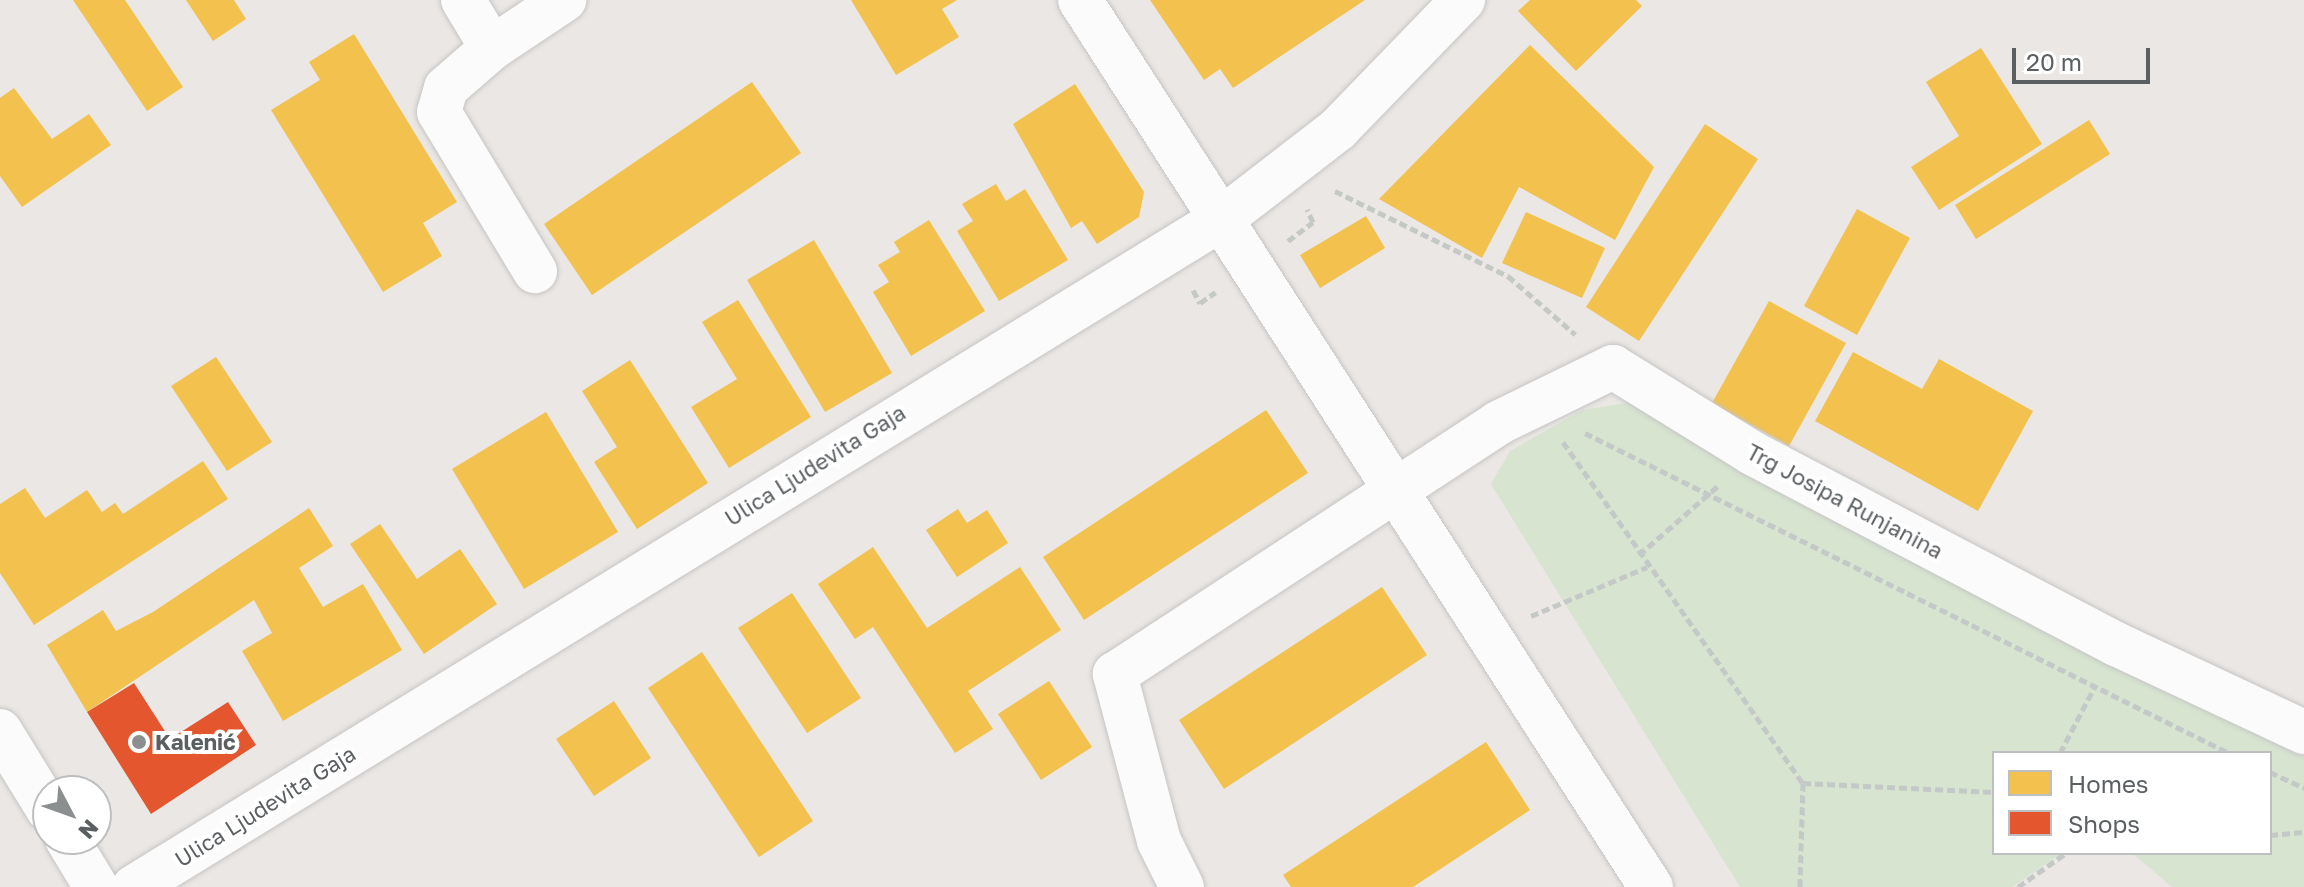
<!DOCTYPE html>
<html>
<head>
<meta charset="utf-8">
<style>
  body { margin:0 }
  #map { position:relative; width:2304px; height:887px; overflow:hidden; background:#eae7e4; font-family:"Golos Text",sans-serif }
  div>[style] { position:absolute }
  .green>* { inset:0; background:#d6e4d0 }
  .homes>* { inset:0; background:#f2c14e }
  .shops>* { inset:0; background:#e4572e }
  .path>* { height:5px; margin-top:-2.5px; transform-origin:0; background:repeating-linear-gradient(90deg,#c4c8c6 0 8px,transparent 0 12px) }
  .roads { filter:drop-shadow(0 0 2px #c6c5c4) drop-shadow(0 0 2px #c6c5c4) }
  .minor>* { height:44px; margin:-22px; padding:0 22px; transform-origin:22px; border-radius:22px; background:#fcfbfb }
  .dots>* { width:22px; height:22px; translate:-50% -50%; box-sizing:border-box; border:4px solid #fff; border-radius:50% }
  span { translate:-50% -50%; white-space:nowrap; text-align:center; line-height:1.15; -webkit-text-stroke:8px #fff; paint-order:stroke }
  .street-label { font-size:22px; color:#5a5f62 }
  .poi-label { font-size:22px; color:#5a5f62; font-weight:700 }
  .left { translate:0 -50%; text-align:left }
  .legend { position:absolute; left:1992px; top:751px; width:280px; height:104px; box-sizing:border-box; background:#fff; border:2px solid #bdbfc0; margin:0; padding:10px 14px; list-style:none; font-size:24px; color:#5a5f62 }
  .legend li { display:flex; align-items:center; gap:16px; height:40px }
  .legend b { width:40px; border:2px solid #bdbfc0 }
  .north { position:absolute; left:32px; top:775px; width:80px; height:80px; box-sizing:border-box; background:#fff; border:2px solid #bdbfc0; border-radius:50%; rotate:131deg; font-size:22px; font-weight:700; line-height:32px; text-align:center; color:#5a5f62 }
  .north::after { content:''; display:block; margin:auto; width:28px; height:36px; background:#8c8f90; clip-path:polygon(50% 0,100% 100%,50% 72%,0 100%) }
  .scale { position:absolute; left:2012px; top:48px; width:138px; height:36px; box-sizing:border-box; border:4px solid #5a5f62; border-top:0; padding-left:10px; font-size:24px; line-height:28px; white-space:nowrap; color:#5a5f62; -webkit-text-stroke:6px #fff; paint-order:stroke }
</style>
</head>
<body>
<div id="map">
  <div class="green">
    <i style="clip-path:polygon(1640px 401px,2304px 754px,2304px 887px,2172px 887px,2132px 853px,2270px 853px,2270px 753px,1994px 753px,1994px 853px,2062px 853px,2012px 887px,1740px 887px,1491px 484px,1510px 451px,1582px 410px)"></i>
  </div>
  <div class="homes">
    <i style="clip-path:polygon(73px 0,125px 0,183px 87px,147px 111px)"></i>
    <i style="clip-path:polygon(186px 0,234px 0,246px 19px,213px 41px)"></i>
    <i style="clip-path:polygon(851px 0,957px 0,942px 9px,959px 37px,896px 75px)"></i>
    <i style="clip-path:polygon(1150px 0,1365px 0,1233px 88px,1220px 69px,1204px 80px)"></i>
    <i style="clip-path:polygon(1530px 0,1636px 0,1642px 6px,1576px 71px,1518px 11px)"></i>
    <i style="clip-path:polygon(354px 34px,457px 202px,423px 223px,442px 256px,383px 292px,271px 110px,320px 80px,309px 62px)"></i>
    <i style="clip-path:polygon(1530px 45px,1654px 167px,1615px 240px,1519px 187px,1482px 258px,1379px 199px)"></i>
    <i style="clip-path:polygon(1981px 48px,2042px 144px,1939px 210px,1911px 167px,1959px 136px,1926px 82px)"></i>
    <i style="clip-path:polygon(752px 82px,801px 153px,592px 295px,544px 224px)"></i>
    <i style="clip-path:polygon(1075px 84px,1144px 192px,1139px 217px,1097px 244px,1082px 221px,1071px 228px,1013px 124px)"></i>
    <i style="clip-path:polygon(14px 88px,52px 139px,89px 114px,111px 145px,22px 207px,0 176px,0 98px)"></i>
    <i style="clip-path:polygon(2089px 120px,2110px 154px,1976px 239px,1955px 205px)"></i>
    <i style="clip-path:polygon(1705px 124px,1758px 159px,1639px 341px,1586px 307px)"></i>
    <i style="clip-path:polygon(996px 184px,1006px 201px,1025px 189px,1068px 260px,999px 301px,957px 231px,973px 221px,962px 204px)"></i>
    <i style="clip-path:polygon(1857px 209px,1910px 238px,1857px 335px,1804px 306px)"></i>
    <i style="clip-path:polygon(1526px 212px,1605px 248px,1582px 298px,1502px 263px)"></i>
    <i style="clip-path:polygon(1366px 216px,1385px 248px,1320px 288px,1300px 255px)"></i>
    <i style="clip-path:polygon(929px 220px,985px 311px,911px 356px,873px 292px,889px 282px,878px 265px,900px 252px,894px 242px)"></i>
    <i style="clip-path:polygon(814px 240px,892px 373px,825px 412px,747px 280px)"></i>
    <i style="clip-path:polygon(738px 300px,811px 417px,729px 468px,691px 407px,737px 379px,702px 322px)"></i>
    <i style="clip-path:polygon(1769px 301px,1846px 343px,1789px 446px,1712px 403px)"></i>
    <i style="clip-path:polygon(1853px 352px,1922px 389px,1939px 359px,2033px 411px,1978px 511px,1815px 421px)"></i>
    <i style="clip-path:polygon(216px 357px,272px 442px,227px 471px,171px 386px)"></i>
    <i style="clip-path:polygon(630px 360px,708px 483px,637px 529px,594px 462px,617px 447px,582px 391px)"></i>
    <i style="clip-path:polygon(1266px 410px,1308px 473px,1084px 620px,1043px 557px)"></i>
    <i style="clip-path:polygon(546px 412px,618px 532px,524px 589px,452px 469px)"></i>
    <i style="clip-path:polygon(203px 461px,228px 499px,34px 625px,0 573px,0 504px,25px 488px,45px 518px,87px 490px,102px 512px,115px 503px,123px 514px)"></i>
    <i style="clip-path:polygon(309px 508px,333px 546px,299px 568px,323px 607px,363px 584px,402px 650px,283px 721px,242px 651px,272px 633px,254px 600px,87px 712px,47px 645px,103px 610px,116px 631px,153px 612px)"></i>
    <i style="clip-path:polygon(958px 509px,967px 523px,987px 510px,1008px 543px,957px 577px,926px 530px)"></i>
    <i style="clip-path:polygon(380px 524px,417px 579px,460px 549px,497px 604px,424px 654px,350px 544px)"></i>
    <i style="clip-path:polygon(873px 547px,927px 628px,1020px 567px,1061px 630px,968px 691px,993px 729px,955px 753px,873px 627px,855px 639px,818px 584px)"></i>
    <i style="clip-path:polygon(1382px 587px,1427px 655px,1224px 789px,1179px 720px)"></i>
    <i style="clip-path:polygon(792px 593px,861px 698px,807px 733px,738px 628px)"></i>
    <i style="clip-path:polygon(702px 652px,813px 821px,759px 857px,648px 688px)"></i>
    <i style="clip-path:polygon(1049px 681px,1092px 747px,1041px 780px,998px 714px)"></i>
    <i style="clip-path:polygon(614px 701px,651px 758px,594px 796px,556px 739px)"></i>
    <i style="clip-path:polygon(1486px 742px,1530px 810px,1413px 887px,1291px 887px,1283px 875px)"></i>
  </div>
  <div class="shops">
    <i style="clip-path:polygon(134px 683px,170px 739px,228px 702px,256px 745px,151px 814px,87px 712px)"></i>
  </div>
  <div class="path">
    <i style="left:1335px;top:191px;width:193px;rotate:26.2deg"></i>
    <i style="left:1508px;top:276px;width:89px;rotate:40.9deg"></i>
    <i style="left:1288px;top:241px;width:31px;rotate:-37deg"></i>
    <i style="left:1313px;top:222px;width:14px;rotate:-115deg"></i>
    <i style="left:1193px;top:290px;width:15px;rotate:62deg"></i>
    <i style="left:1200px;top:303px;width:19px;rotate:-35deg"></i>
    <i style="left:1585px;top:433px;width:719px;rotate:26.42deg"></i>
    <i style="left:1563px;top:442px;width:417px;rotate:54.9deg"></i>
    <i style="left:1803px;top:783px;width:104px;rotate:91.7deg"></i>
    <i style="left:1639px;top:555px;width:106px;rotate:-41.2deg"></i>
    <i style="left:1531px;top:616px;width:126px;rotate:-22.9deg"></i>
    <i style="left:2060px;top:753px;width:73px;rotate:-62.4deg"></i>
    <i style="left:2270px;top:772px;width:38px;rotate:25deg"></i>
    <i style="left:1803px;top:783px;width:191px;rotate:2.7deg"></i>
    <i style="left:2270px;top:835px;width:34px;rotate:-5deg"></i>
    <i style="left:2018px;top:887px;width:59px;rotate:-35.3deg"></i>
  </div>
  <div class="roads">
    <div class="minor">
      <i style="left:463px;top:0;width:56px;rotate:58.9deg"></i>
      <i style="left:492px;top:48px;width:87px;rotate:-33.7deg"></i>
      <i style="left:1080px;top:0;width:1055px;rotate:57.23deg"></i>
      <i style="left:492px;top:48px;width:61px;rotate:139deg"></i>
      <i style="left:446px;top:88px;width:25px;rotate:106deg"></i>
      <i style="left:439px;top:112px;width:186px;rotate:58.9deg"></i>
      <i style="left:0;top:731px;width:92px;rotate:58.4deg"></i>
      <i style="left:67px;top:839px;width:56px;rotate:58.9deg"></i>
      <i style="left:134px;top:887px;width:1278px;rotate:-31.56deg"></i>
      <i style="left:1223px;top:218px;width:145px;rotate:-37.7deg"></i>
      <i style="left:1338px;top:129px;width:180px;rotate:-45.9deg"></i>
      <i style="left:1182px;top:887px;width:51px;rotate:-116.6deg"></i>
      <i style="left:1159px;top:841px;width:173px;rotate:-104.8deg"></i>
      <i style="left:1115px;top:674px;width:458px;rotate:-33.2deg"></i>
      <i style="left:1498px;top:423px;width:128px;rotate:-26deg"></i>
      <i style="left:1613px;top:367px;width:163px;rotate:31.7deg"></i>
      <i style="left:1752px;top:453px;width:411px;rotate:27.7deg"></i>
      <i style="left:2116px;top:644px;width:208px;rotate:25.1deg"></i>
    </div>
  </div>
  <div class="dots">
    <i style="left:139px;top:742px;background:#8c8f90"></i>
  </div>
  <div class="street-label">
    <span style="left:815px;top:465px;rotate:-32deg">Ulica Ljudevita Gaja</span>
    <span style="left:1845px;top:501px;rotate:28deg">Trg Josipa Runjanina</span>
    <span style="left:265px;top:806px;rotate:-32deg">Ulica Ljudevita Gaja</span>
  </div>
  <div class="poi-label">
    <span class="left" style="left:155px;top:742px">Kalenić</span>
  </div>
  <ul class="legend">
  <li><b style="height:22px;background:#f2c14e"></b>Homes</li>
  <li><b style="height:22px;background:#e4572e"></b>Shops</li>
  </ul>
  <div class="north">N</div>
  <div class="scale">20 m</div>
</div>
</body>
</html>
